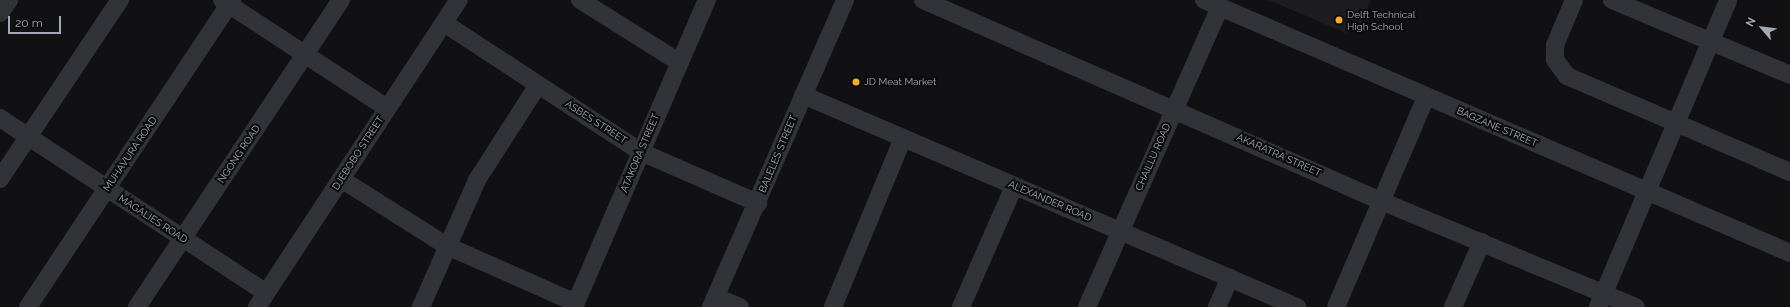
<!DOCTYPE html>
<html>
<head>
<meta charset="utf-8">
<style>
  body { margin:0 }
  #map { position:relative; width:1790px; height:307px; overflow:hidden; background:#111113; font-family:Raleway,sans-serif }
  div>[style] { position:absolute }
  .built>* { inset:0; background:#1d1d20 }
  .minor>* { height:18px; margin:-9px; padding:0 9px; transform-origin:9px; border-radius:9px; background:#323338 }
  .dots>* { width:11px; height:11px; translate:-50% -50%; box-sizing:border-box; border:2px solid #0c0c0e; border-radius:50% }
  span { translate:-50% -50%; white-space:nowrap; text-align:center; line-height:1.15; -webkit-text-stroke:4px #0c0c0e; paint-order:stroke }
  .poi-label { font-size:10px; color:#a2a8b4 }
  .left { translate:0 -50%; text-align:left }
  .street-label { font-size:10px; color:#a2a8b4 }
  .north { position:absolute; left:1742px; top:8px; width:40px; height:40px; -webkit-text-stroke:3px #0c0c0e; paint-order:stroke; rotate:298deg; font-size:11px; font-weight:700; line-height:16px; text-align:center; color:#a2a8b4 }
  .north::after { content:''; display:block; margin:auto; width:14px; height:18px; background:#a2a8b4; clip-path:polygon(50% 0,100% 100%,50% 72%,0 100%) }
  .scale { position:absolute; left:8px; top:16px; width:53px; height:18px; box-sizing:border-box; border:2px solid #a2a8b4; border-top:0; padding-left:5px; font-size:12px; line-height:14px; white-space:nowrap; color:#a2a8b4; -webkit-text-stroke:3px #0c0c0e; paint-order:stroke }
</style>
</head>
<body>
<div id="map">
  <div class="built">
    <i style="clip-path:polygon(1269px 0,1371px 0,1359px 27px,1346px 33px)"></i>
  </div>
  <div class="minor">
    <i style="left:222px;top:0;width:197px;rotate:33.2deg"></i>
    <i style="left:580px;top:0;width:117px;rotate:32.1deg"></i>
    <i style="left:923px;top:0;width:500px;rotate:23.69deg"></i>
    <i style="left:1381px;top:201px;width:276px;rotate:22.6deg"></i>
    <i style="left:1204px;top:0;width:638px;rotate:23.35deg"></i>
    <i style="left:1574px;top:0;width:49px;rotate:112.9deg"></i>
    <i style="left:1555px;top:45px;width:15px;rotate:90deg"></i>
    <i style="left:1555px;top:60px;width:20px;rotate:53deg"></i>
    <i style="left:1567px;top:76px;width:243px;rotate:23.3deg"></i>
    <i style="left:1612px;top:0;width:193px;rotate:22.8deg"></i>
    <i style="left:0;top:13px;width:16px;rotate:-55deg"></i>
    <i style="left:444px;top:23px;width:235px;rotate:33.2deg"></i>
    <i style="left:641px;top:152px;width:128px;rotate:23.6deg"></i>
    <i style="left:803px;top:95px;width:538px;rotate:23.23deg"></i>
    <i style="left:0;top:118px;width:318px;rotate:33.3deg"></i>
    <i style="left:0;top:179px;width:216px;rotate:-56.2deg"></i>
    <i style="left:341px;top:179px;width:125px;rotate:32.3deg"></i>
    <i style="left:447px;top:246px;width:141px;rotate:23.8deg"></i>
    <i style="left:716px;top:297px;width:26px;rotate:23deg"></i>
    <i style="left:28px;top:307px;width:369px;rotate:-56.4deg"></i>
    <i style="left:137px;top:307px;width:369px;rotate:-56.4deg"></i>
    <i style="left:257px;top:307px;width:367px;rotate:-56.7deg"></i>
    <i style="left:421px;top:307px;width:139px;rotate:-66.2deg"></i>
    <i style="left:477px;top:180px;width:113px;rotate:-57.3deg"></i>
    <i style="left:574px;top:307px;width:335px;rotate:-66.6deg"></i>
    <i style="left:711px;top:307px;width:335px;rotate:-66.4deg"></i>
    <i style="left:833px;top:307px;width:183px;rotate:-67.5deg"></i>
    <i style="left:961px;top:307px;width:132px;rotate:-66.3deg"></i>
    <i style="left:1087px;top:307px;width:328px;rotate:-66.1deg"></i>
    <i style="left:1217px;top:307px;width:32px;rotate:-66deg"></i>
    <i style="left:1336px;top:307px;width:228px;rotate:-66.8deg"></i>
    <i style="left:1453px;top:307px;width:71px;rotate:-66deg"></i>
    <i style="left:1598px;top:307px;width:333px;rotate:-67deg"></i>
  </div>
  <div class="dots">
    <i style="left:1339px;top:20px;background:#f6ad26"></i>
    <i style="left:856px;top:82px;background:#f6ad26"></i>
  </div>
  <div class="poi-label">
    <span class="left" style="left:1347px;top:20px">Delft Technical<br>High School</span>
    <span class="left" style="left:864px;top:82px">JD Meat Market</span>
  </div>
  <div class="street-label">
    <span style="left:596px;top:122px;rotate:33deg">ASBES STREET</span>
    <span style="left:1497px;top:127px;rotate:23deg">BAGZANE STREET</span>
    <span style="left:358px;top:153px;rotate:-57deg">DJEBOBO STREET</span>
    <span style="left:640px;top:153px;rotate:-67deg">ATAKORA STREET</span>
    <span style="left:130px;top:154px;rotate:-56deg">MUHAVURA ROAD</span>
    <span style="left:239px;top:154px;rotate:-56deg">NGONG ROAD</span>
    <span style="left:778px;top:154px;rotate:-67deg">BALELES STREET</span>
    <span style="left:1279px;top:155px;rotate:24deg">AKARATRA STREET</span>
    <span style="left:1153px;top:157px;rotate:-66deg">CHAILLU ROAD</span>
    <span style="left:1050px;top:201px;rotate:23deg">ALEXANDER ROAD</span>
    <span style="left:153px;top:219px;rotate:33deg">MAGALIES ROAD</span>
  </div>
  <div class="north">N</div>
  <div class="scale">20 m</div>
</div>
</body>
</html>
